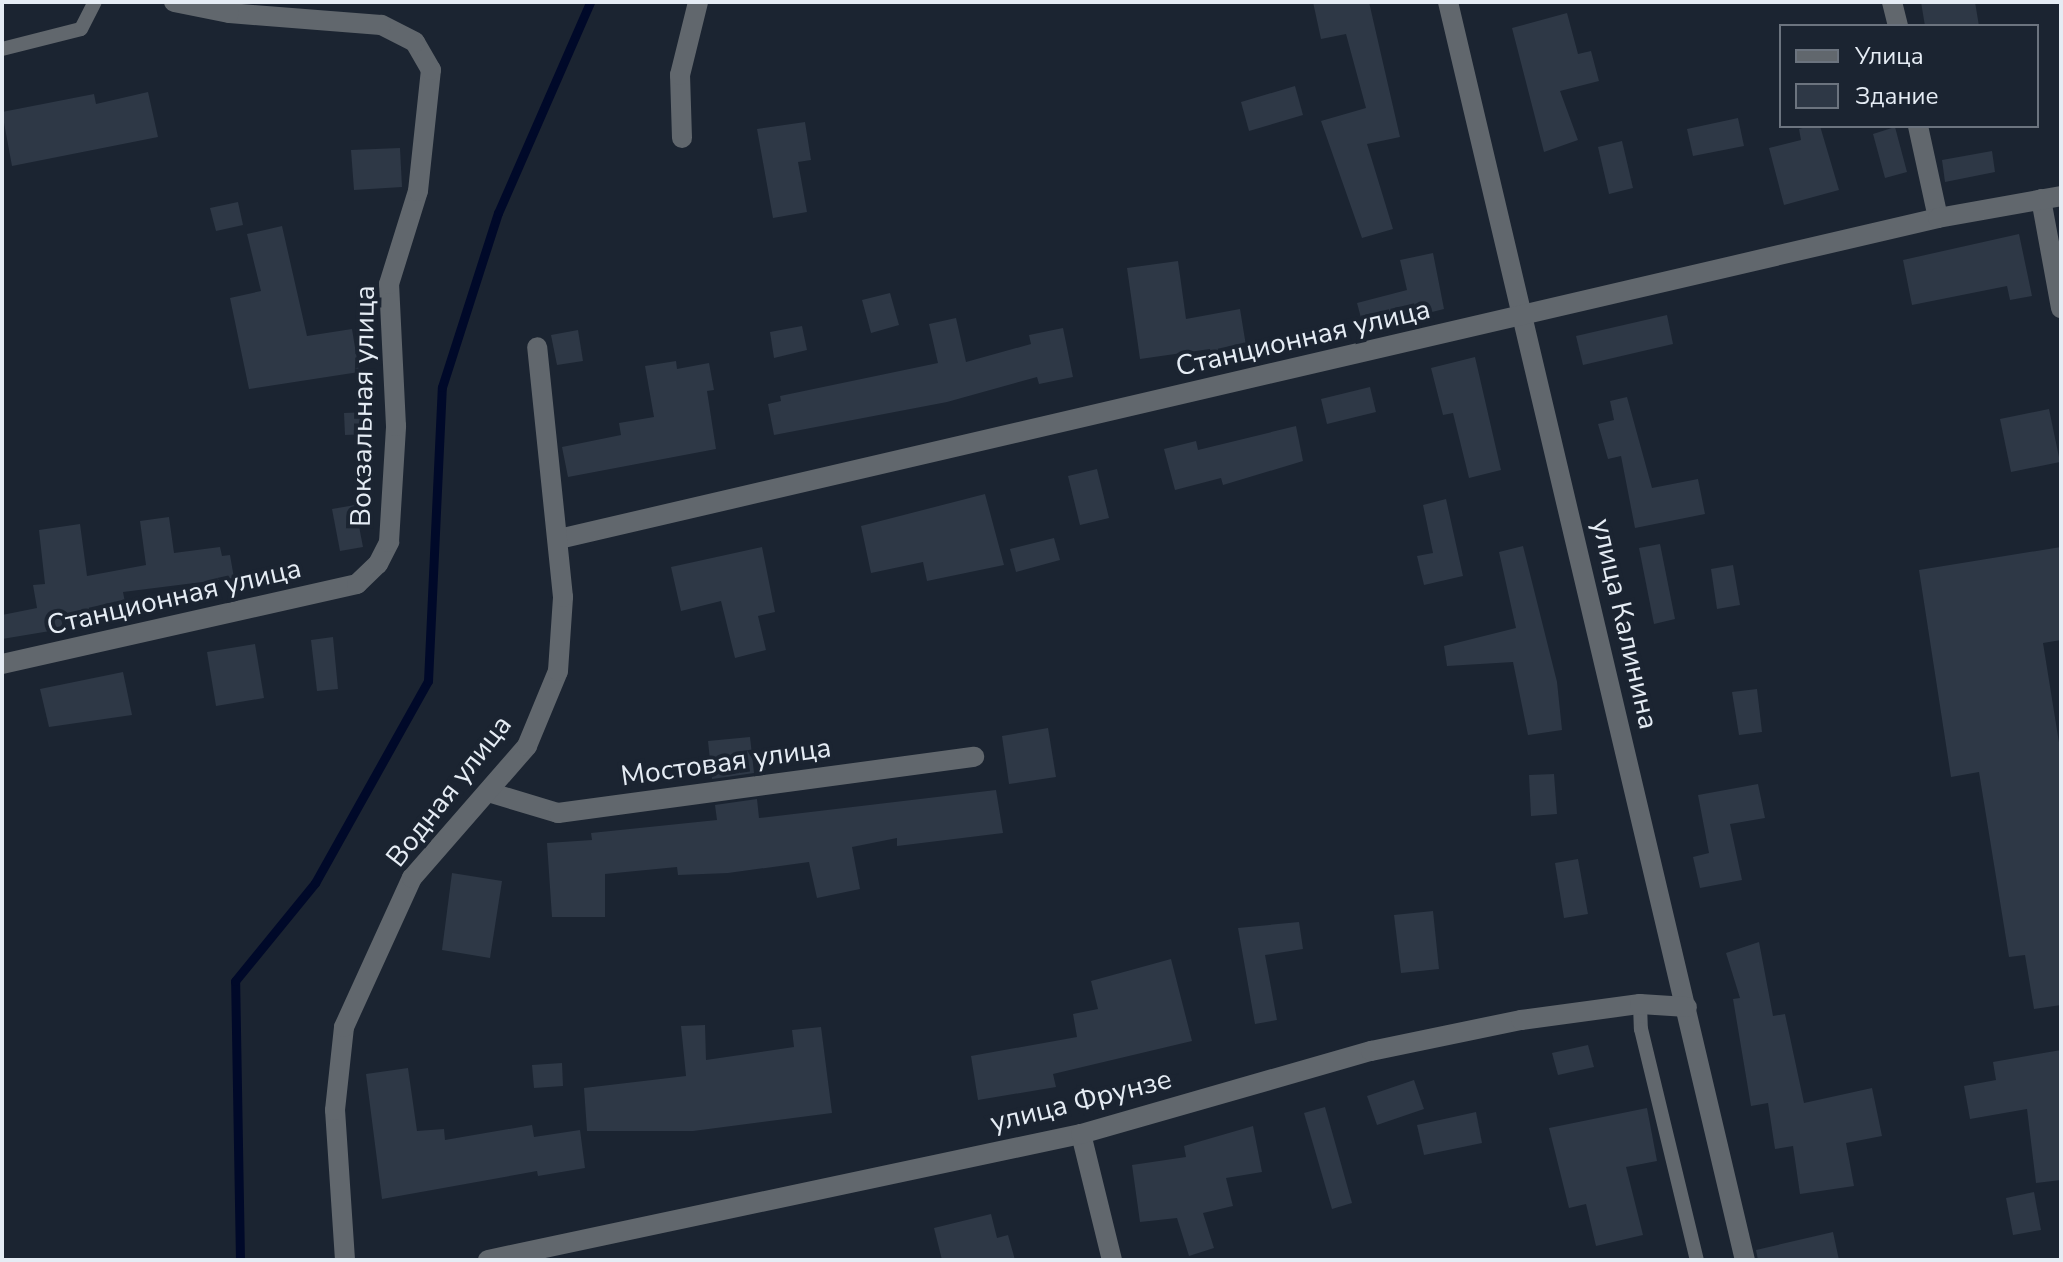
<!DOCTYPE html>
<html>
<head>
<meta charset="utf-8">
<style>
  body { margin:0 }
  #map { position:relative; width:2063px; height:1262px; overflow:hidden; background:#1b2431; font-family:"Nunito Sans",sans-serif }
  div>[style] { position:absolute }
  .stream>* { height:9px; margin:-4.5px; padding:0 4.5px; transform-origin:4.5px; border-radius:4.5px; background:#000929 }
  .building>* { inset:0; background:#2e3846 }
  .lane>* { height:14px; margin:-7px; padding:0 7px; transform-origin:7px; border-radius:7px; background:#61676d }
  .street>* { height:20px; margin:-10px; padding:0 10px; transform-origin:10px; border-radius:10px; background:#61676d }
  span { translate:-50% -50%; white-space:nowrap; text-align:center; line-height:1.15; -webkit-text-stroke:8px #1b2431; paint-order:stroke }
  .street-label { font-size:28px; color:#e5ecf4 }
  .frame { position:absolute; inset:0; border:4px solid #e5ecf4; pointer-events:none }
  .legend { position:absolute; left:1779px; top:24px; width:260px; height:104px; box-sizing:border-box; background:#1b2431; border:2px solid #6c747f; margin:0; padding:10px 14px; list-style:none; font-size:24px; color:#e5ecf4 }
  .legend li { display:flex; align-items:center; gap:16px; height:40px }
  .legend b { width:40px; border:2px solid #6c747f }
</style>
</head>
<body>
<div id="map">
  <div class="stream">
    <i style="left:240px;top:1260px;width:279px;rotate:-91deg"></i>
    <i style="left:235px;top:981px;width:127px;rotate:-50.8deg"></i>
    <i style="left:315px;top:883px;width:231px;rotate:-60.8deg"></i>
    <i style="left:428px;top:681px;width:294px;rotate:-87.3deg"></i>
    <i style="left:442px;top:387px;width:183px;rotate:-72.2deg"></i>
    <i style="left:498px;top:213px;width:230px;rotate:-66.4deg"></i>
  </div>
  <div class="building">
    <i style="clip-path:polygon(1313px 2px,1369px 2px,1400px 137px,1367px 144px,1393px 229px,1362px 238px,1321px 121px,1366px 108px,1346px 34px,1321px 39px)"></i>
    <i style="clip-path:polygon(1921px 2px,1975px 2px,1979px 26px,1925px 26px)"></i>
    <i style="clip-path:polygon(1567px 13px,1578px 54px,1591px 51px,1599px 81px,1560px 91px,1578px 140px,1544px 152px,1512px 28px)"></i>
    <i style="clip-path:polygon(1295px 86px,1303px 115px,1249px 131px,1241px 102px)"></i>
    <i style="clip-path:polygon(148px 92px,158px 137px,12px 166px,2px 112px,94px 94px,96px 104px)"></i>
    <i style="clip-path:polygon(1738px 118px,1744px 146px,1693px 156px,1687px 129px)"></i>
    <i style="clip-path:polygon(805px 122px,811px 160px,798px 162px,807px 212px,773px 218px,757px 129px)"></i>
    <i style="clip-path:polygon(1810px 126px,1820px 126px,1839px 190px,1784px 205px,1769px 148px,1801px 140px,1799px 129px)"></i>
    <i style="clip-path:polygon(1895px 127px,1907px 172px,1885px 178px,1873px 134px)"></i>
    <i style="clip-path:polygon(1622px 141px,1633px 188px,1609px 194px,1598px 147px)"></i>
    <i style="clip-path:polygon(400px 148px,402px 187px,354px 190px,351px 150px)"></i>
    <i style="clip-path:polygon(1992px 151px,1995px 172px,1945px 182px,1942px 160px)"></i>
    <i style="clip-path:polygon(238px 202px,243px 225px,216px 231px,210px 208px)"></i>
    <i style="clip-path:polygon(282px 226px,307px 336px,352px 329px,359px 372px,249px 389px,230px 298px,261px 291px,247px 234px)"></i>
    <i style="clip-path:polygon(2019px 234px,2032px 296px,2010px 300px,2007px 286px,1912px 305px,1903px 260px)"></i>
    <i style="clip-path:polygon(1433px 253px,1444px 309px,1364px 329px,1357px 303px,1407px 290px,1400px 260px)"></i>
    <i style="clip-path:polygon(1178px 261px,1186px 319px,1240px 309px,1247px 352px,1212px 358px,1210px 349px,1140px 359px,1127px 268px)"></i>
    <i style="clip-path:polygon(890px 293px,899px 325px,871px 333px,862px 300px)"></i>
    <i style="clip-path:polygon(1667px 315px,1673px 344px,1583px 365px,1576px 336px)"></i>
    <i style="clip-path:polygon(956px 318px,966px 362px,1031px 344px,1029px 335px,1063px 328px,1073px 377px,1039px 384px,1037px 377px,947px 402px,774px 435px,768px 404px,781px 401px,780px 396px,938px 363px,929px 324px)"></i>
    <i style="clip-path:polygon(802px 326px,807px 350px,774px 358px,770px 332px)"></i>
    <i style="clip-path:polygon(578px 330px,583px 361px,557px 365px,551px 335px)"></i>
    <i style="clip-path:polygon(1475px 357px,1501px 470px,1469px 478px,1453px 413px,1443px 415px,1431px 368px)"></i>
    <i style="clip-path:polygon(676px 361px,677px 369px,709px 363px,714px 390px,707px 391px,716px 449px,568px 477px,562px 447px,621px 435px,619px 423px,654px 417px,645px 366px)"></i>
    <i style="clip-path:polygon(1370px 387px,1376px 412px,1327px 424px,1321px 399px)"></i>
    <i style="clip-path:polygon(1627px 397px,1652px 488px,1698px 479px,1705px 514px,1635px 528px,1621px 456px,1608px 459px,1598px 424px,1614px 420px,1610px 401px)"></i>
    <i style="clip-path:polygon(2049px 409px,2060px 462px,2011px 472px,2000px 419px)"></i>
    <i style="clip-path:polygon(368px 412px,369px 434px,345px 435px,344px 413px)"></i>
    <i style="clip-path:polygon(1296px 426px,1303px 461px,1223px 485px,1221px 478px,1175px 490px,1164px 449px,1196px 441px,1198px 450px)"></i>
    <i style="clip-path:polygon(1097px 469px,1109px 518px,1080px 525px,1068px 476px)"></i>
    <i style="clip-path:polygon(985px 494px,1004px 565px,927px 581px,923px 562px,871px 573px,861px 526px)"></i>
    <i style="clip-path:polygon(1446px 499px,1463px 576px,1424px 585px,1417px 556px,1433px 553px,1423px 505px)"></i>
    <i style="clip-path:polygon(355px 505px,363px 547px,340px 551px,332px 509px)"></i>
    <i style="clip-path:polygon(169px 517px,174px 553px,220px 547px,222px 556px,230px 555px,234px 578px,123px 592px,128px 618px,2px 639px,2px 615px,37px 608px,33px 585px,45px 584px,39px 530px,80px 524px,87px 576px,146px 565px,140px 521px)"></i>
    <i style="clip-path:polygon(1054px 538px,1060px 560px,1016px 572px,1010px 549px)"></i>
    <i style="clip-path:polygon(1660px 544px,1675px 619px,1654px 624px,1639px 548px)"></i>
    <i style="clip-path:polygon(1523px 546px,1557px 682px,1562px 730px,1528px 735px,1513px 662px,1447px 666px,1444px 646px,1516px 628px,1499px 552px)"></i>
    <i style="clip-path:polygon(762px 547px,775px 612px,758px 616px,766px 650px,735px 658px,721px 601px,681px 611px,671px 567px)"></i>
    <i style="clip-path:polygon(2061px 547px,2061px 640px,2043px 643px,2061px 755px,2061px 1005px,2034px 1009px,2025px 955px,2009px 957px,1979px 772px,1951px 777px,1919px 570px)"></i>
    <i style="clip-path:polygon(1733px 565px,1740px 605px,1717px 609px,1711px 569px)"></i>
    <i style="clip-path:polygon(333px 637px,338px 689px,317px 691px,311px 640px)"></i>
    <i style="clip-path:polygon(255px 644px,264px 698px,216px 706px,207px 652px)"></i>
    <i style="clip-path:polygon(123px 672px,132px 715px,49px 727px,40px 689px)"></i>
    <i style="clip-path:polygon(1757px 689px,1762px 732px,1739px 735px,1732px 692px)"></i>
    <i style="clip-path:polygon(1048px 728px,1056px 777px,1009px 784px,1002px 736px)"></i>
    <i style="clip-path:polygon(750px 737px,754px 773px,712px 779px,708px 741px)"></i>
    <i style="clip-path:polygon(1554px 774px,1557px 814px,1531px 816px,1529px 775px)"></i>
    <i style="clip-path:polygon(1758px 784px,1765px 818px,1730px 824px,1742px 880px,1700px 888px,1693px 857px,1709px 853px,1698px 795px)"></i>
    <i style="clip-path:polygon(996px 790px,1003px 833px,897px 846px,897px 838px,852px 847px,860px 889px,817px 898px,809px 862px,728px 873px,678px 875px,677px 867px,605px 874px,605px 917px,552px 917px,547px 843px,592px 840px,591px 833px,717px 820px,715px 805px,757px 799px,759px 818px)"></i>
    <i style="clip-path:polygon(1578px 859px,1588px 914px,1564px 918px,1555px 863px)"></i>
    <i style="clip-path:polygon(452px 873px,502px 881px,490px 958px,442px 950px)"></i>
    <i style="clip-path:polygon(1433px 911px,1439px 969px,1401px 973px,1394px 915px)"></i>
    <i style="clip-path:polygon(1299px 922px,1303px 949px,1265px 955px,1277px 1020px,1255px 1024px,1238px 928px)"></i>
    <i style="clip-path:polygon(1759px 942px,1773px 1016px,1785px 1014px,1804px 1103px,1872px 1088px,1882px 1136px,1846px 1143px,1854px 1186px,1800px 1194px,1793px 1146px,1775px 1149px,1768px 1103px,1751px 1106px,1733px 999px,1740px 998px,1726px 953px)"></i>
    <i style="clip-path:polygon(1171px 959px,1192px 1041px,1053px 1074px,1056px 1087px,978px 1100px,971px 1056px,1077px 1037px,1073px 1014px,1098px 1009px,1091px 981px)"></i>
    <i style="clip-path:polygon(705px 1025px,706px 1060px,794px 1047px,792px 1030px,821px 1027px,832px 1113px,693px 1131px,587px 1131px,584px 1088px,686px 1076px,681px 1026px)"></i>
    <i style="clip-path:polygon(1588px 1045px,1594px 1067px,1558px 1075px,1552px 1053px)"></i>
    <i style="clip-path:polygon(2061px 1050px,2061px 1180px,2036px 1183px,2027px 1109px,1970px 1119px,1964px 1086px,1996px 1080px,1993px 1062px)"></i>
    <i style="clip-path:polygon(562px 1063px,563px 1086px,534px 1088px,532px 1065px)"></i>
    <i style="clip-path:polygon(408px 1068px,417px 1131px,444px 1129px,445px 1140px,532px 1125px,534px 1137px,580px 1130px,585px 1168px,538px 1176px,537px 1171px,382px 1199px,366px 1074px)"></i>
    <i style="clip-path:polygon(1414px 1080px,1424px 1109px,1377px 1125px,1367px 1096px)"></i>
    <i style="clip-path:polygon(1325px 1107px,1352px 1203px,1332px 1209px,1304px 1113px)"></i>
    <i style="clip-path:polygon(1647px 1108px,1657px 1161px,1626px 1167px,1643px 1235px,1596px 1246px,1586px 1204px,1569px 1208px,1549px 1128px)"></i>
    <i style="clip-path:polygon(1476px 1112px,1482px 1143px,1424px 1155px,1417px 1125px)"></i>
    <i style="clip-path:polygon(1253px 1126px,1262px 1172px,1226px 1178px,1233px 1206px,1203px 1213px,1214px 1248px,1189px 1256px,1177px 1218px,1140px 1222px,1132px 1165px,1186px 1157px,1184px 1146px)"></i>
    <i style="clip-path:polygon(2034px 1192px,2041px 1230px,2013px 1235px,2006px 1198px)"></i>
    <i style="clip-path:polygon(991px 1214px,997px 1238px,1008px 1235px,1015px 1260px,942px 1260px,934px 1228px)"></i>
    <i style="clip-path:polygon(1833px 1232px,1839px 1260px,1758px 1260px,1756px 1250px)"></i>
  </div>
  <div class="lane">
    <i style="left:2px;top:49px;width:81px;rotate:-14.2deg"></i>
    <i style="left:81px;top:29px;width:30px;rotate:-63deg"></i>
    <i style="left:1640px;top:1004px;width:25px;rotate:88deg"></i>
    <i style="left:1641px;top:1029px;width:238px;rotate:76.4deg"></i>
  </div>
  <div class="street">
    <i style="left:1448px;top:2px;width:1293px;rotate:76.72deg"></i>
    <i style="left:1892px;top:2px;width:25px;rotate:76deg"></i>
    <i style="left:1918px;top:126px;width:94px;rotate:77.7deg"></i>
    <i style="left:682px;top:138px;width:63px;rotate:-91.8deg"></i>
    <i style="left:680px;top:75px;width:75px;rotate:-76.1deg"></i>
    <i style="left:2041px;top:199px;width:111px;rotate:79.6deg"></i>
    <i style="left:559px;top:539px;width:1416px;rotate:-13.1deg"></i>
    <i style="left:1938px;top:218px;width:125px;rotate:-10.1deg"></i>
    <i style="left:2px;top:664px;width:364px;rotate:-12.7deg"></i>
    <i style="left:357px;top:584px;width:29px;rotate:-44deg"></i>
    <i style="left:378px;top:564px;width:25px;rotate:-63deg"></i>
    <i style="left:389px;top:542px;width:116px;rotate:-86.5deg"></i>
    <i style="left:396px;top:426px;width:142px;rotate:-92.8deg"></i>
    <i style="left:389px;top:284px;width:97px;rotate:-72.7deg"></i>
    <i style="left:418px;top:191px;width:122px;rotate:-83.9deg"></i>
    <i style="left:431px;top:70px;width:32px;rotate:-120deg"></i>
    <i style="left:415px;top:42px;width:38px;rotate:-153deg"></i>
    <i style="left:381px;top:25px;width:152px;rotate:-175.5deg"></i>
    <i style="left:229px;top:13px;width:56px;rotate:-168.7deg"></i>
    <i style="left:488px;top:792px;width:73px;rotate:16.7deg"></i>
    <i style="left:558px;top:813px;width:420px;rotate:-7.7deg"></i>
    <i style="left:1081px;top:1134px;width:130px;rotate:76.2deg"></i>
    <i style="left:345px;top:1260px;width:150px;rotate:-93.8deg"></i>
    <i style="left:335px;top:1110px;width:83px;rotate:-83.8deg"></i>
    <i style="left:344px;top:1027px;width:164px;rotate:-65.5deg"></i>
    <i style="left:412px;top:878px;width:175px;rotate:-48.9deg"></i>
    <i style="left:527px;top:746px;width:81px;rotate:-67.5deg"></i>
    <i style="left:558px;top:671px;width:74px;rotate:-86.1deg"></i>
    <i style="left:563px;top:597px;width:251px;rotate:-95.9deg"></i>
    <i style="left:488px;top:1260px;width:606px;rotate:-12deg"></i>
    <i style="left:1081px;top:1134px;width:302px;rotate:-16deg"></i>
    <i style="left:1371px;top:1051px;width:153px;rotate:-11.7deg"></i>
    <i style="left:1521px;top:1020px;width:120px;rotate:-7.7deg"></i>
    <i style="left:1640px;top:1004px;width:47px;rotate:3.7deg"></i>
  </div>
  <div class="street-label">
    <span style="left:1303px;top:338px;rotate:-13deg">Станционная улица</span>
    <span style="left:363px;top:406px;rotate:-89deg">Вокзальная улица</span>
    <span style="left:174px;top:597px;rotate:-13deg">Станционная улица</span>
    <span style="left:1625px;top:624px;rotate:77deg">улица Калинина</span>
    <span style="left:726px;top:762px;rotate:-8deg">Мостовая улица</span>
    <span style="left:449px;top:791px;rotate:-52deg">Водная улица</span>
    <span style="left:1081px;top:1101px;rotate:-14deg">улица Фрунзе</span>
  </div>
  <div class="frame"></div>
  <ul class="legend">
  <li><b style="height:10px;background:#61676d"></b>Улица</li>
  <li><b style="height:22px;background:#2e3846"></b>Здание</li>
  </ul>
</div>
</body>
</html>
